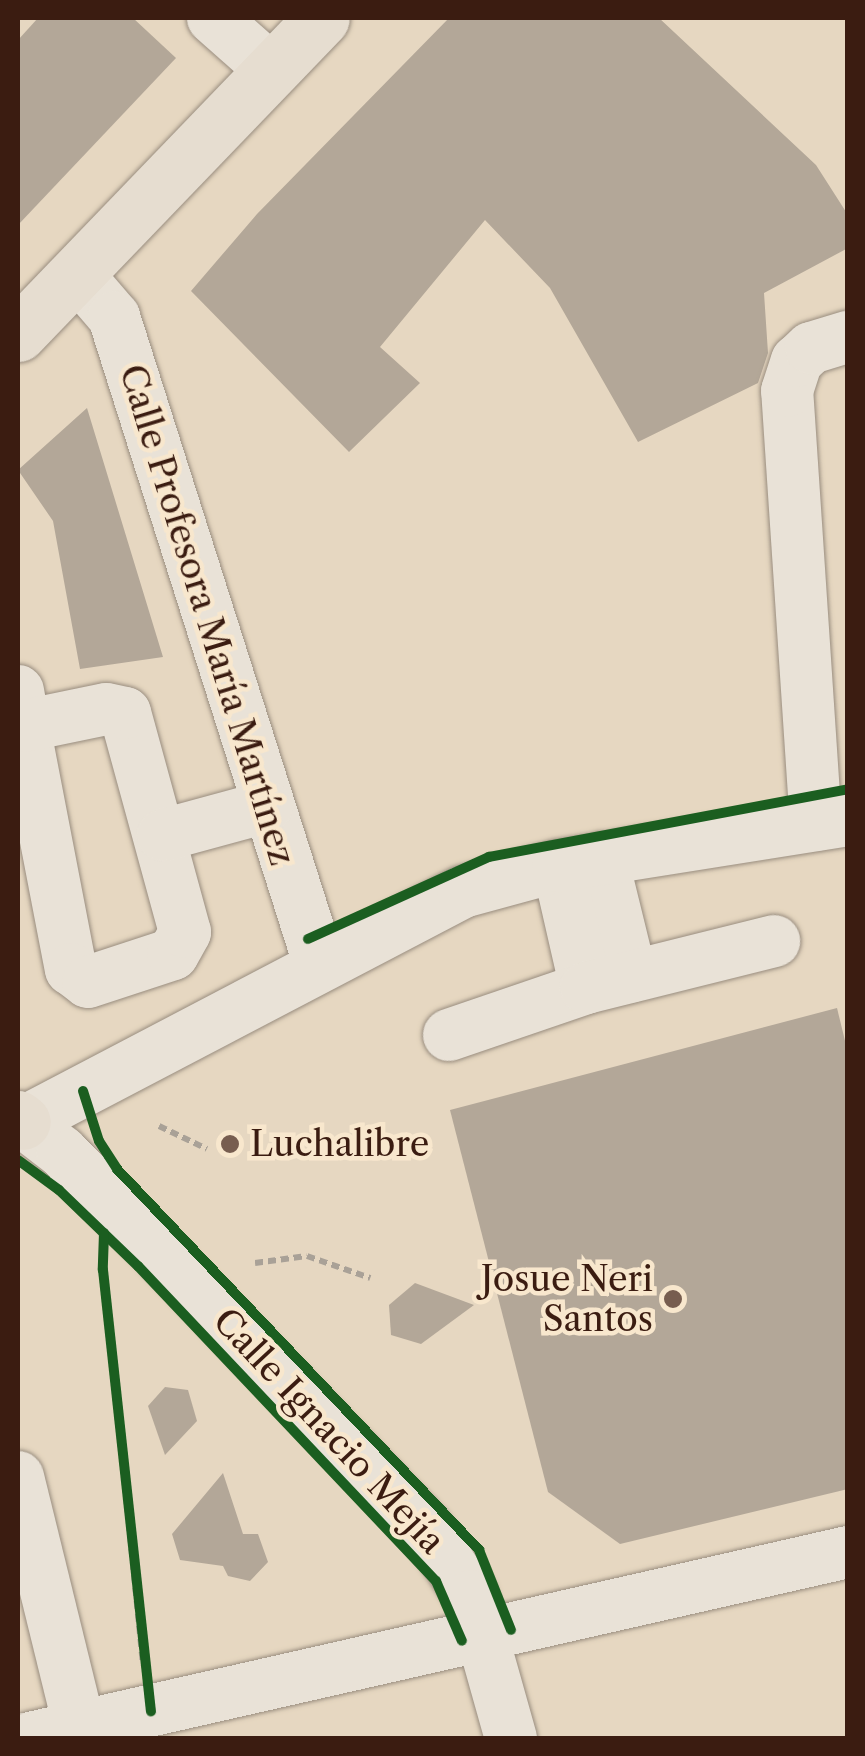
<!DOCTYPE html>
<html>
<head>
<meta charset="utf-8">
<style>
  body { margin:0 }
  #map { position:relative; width:865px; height:1756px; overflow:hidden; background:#e6d7c1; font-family:"Libre Caslon Text",serif }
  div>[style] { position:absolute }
  .building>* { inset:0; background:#b3a798 }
  .path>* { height:6px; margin-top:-3px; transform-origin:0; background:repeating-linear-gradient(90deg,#a9a197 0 8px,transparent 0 13px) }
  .roads { filter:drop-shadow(0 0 2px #998d7f) drop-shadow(0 0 2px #998d7f) }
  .minor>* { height:52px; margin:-26px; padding:0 26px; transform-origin:26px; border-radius:26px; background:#e9e2d7 }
  .major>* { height:55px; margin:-27.5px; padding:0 27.5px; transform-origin:27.5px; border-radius:27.5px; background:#e6ddd0 }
  .cycleway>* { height:10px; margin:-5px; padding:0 5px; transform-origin:5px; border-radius:5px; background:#1b5e20 }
  .dots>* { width:28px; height:28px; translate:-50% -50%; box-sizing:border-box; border:5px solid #f8e7cd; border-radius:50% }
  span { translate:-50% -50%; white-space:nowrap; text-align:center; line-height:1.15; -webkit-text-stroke:9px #f8e7cd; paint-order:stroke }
  .street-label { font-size:35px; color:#3b1c11 }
  .poi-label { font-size:35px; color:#3b1c11 }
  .left { translate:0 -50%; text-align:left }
  .right { translate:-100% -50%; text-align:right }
  .frame { position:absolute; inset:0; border:20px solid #3b1c11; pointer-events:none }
</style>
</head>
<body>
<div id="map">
  <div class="building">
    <i style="clip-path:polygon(38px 18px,133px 18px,176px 58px,18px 225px,18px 40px)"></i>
    <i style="clip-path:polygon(449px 18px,659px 18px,816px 165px,848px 215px,848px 248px,764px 293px,768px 353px,758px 383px,638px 442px,550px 288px,485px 220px,380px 347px,420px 383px,349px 452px,191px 291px,257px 214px)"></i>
    <i style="clip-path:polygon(87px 408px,163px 657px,80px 669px,53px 521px,18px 470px)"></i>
    <i style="clip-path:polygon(837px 1008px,848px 1053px,848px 1489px,620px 1544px,548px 1492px,450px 1110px)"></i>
    <i style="clip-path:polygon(415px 1283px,474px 1305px,421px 1344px,391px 1335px,389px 1305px)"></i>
    <i style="clip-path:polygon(165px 1387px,188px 1390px,197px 1421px,165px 1455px,148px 1406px)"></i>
    <i style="clip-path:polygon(223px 1473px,243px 1534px,258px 1534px,268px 1562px,250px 1581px,228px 1576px,223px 1566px,180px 1560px,172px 1534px)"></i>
  </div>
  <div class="path">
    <i style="left:159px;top:1126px;width:53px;rotate:25.6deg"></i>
    <i style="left:255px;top:1263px;width:52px;rotate:-7.7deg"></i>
    <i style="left:307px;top:1256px;width:67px;rotate:19.2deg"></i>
    <i style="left:103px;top:1264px;width:403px;rotate:84.3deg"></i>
  </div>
  <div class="roads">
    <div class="minor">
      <i style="left:213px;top:18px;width:80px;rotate:41.5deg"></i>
      <i style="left:77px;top:274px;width:57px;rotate:49.3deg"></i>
      <i style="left:114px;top:317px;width:681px;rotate:72.39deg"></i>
      <i style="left:18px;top:691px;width:36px;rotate:80deg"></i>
      <i style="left:24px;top:726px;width:248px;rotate:79.1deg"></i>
      <i style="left:71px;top:969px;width:21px;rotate:37deg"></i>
      <i style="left:88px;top:982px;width:89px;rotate:-18.2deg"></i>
      <i style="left:173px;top:954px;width:25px;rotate:-61deg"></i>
      <i style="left:185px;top:932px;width:227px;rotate:-105.3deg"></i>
      <i style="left:125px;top:713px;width:19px;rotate:-168deg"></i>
      <i style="left:106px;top:709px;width:84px;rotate:168.3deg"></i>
      <i style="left:816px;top:825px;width:435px;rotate:-93.8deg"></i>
      <i style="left:787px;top:391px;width:32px;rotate:-72deg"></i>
      <i style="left:797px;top:361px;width:19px;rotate:-43deg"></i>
      <i style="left:811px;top:348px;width:39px;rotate:-17deg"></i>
      <i style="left:163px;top:835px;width:107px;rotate:-15.2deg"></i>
      <i style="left:602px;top:858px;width:122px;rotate:76.2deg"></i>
      <i style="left:558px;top:866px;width:125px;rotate:77.1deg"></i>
      <i style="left:449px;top:1035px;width:145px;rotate:-18.9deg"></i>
      <i style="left:586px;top:988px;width:194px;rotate:-14deg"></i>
      <i style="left:23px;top:1122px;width:49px;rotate:37.6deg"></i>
      <i style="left:62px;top:1152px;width:523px;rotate:45.93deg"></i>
      <i style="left:426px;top:1528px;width:82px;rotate:56.5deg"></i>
      <i style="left:471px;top:1596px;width:148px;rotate:74.3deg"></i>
      <i style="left:18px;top:1125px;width:502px;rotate:-27.64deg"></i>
      <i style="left:463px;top:892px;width:98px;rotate:-15.3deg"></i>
      <i style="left:558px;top:866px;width:294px;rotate:-9deg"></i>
      <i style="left:18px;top:1477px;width:269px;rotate:76.2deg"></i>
      <i style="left:30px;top:1738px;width:839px;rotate:-12.81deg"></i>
    </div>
    <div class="major">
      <i style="left:18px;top:334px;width:438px;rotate:-46.1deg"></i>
      <i style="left:18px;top:1118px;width:6px;rotate:39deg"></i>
    </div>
  </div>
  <div class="cycleway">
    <i style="left:308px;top:939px;width:199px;rotate:-24.4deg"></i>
    <i style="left:489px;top:857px;width:365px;rotate:-10.7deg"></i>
    <i style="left:83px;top:1091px;width:52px;rotate:72.3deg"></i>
    <i style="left:99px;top:1141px;width:33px;rotate:57deg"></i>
    <i style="left:117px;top:1169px;width:526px;rotate:46.46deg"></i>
    <i style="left:479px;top:1550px;width:86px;rotate:68.2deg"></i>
    <i style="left:18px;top:1160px;width:51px;rotate:36.2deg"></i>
    <i style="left:59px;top:1190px;width:110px;rotate:43.9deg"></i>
    <i style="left:138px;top:1266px;width:434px;rotate:46.6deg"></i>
    <i style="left:436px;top:1581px;width:65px;rotate:66.6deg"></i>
    <i style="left:104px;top:1233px;width:37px;rotate:92deg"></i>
    <i style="left:103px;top:1270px;width:444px;rotate:83.8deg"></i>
  </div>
  <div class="dots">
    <i style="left:230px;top:1144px;background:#775d4f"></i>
    <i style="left:673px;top:1299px;background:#775d4f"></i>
  </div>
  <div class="street-label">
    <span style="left:207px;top:615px;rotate:73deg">Calle Profesora María Martínez</span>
    <span style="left:329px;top:1431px;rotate:47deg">Calle Ignacio Mejía</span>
  </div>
  <div class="poi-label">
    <span class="left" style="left:250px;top:1144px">Luchalibre</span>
    <span class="right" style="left:653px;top:1299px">Josue Neri<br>Santos</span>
  </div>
  <div class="frame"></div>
</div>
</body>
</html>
